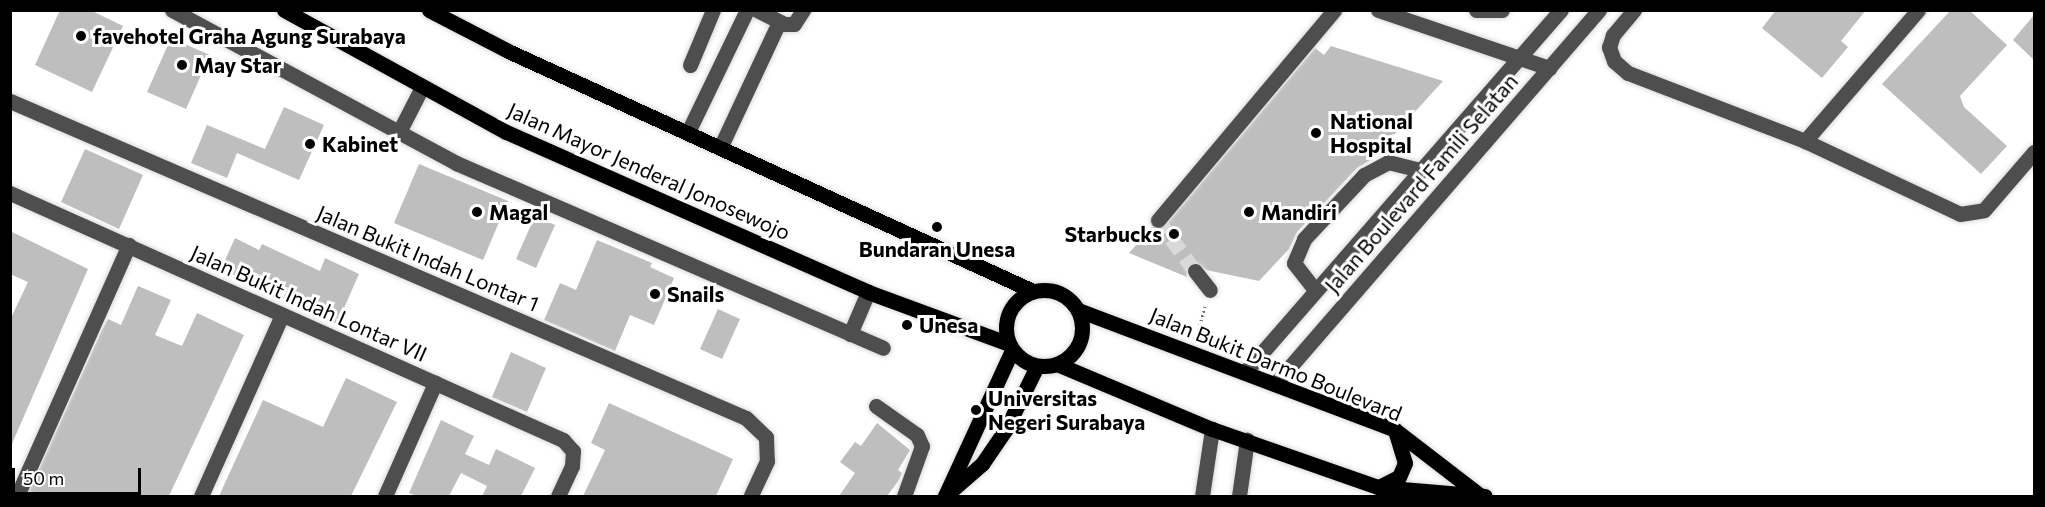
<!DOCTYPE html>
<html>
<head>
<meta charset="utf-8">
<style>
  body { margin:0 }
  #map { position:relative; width:2045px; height:507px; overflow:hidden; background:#fff; font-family:Commissioner,sans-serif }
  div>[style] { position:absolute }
  .building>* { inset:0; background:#bebebe }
  .minor-tunnel>* { height:15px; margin-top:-7.5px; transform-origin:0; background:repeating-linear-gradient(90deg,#d9d9d9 0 15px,transparent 0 23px) }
  .path>* { height:3px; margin-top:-1.5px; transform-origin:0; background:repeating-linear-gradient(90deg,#707070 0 1.5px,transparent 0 4.5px) }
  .roads { filter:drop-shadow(0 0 2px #dbdbdb) drop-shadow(0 0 2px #dbdbdb) }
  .minor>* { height:15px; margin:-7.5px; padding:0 7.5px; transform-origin:7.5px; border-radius:7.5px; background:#4e4e4e }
  .major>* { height:15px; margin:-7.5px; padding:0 7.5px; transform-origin:7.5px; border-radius:7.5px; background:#000 }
  .major>.ring { margin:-7.5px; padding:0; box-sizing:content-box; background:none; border:15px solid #000; border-radius:50% }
  .dots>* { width:16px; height:16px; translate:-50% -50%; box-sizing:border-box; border:3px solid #fff; border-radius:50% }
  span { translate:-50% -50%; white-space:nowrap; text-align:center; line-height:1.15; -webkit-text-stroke:6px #fff; paint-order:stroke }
  .poi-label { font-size:21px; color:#000; font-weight:700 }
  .left { translate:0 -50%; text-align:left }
  .right { translate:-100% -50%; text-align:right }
  .street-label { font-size:21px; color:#000 }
  .frame { position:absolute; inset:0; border:12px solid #000; pointer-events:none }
  .scale { position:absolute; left:12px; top:468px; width:129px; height:27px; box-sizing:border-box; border:3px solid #000; border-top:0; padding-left:8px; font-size:18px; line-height:21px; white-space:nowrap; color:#000; -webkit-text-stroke:4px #fff; paint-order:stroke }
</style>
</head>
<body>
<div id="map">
  <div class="building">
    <i style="clip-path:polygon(60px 10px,90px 10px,123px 26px,92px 92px,35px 65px)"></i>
    <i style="clip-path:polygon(1776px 10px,1866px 10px,1841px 41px,1848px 47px,1822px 78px,1762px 28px)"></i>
    <i style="clip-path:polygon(1951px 10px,1969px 10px,2007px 45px,1960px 96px,1964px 107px,2007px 146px,1981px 174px,1882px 84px)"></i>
    <i style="clip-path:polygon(2034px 15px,2034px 60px,2013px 40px)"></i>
    <i style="clip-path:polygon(171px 38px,210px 55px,186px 109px,147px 92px)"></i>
    <i style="clip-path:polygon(1331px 46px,1443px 81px,1372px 159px,1357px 168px,1297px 232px,1289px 249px,1259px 281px,1206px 270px,1194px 261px,1186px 267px,1187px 277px,1129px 253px,1152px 227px,1165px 226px,1315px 48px,1324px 55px)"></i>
    <i style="clip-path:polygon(284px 107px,324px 125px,299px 180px,237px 153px,227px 178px,191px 163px,207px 125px,265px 149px)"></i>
    <i style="clip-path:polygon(85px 149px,143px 175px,119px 229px,61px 202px)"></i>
    <i style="clip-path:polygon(419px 164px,508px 201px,483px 260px,394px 223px)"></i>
    <i style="clip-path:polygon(535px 216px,555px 225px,536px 268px,516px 259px)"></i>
    <i style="clip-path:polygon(10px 231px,88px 269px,11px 446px,10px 320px,28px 282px,10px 274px)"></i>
    <i style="clip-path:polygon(235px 238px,259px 250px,262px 244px,320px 271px,325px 258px,359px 274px,337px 324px,221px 269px)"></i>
    <i style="clip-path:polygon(597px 240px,652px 263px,650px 267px,674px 278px,654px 325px,630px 315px,615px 351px,544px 320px,560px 283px,576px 290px)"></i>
    <i style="clip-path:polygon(138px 286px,171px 300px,155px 335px,182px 346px,197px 313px,244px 335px,169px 496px,27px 496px,102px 330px,108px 319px,121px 325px)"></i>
    <i style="clip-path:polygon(718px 309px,740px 319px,722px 359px,700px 349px)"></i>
    <i style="clip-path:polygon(511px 352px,546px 368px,527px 412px,492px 397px)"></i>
    <i style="clip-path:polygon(346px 378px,397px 402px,351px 496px,219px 496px,263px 400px,323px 427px)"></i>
    <i style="clip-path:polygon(609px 403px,733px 459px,716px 496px,583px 496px,605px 450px,591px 443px)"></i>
    <i style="clip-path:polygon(441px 420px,474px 436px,465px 454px,489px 465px,496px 449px,535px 468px,521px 496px,482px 496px,487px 486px,461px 473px,449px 496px,417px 496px,409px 493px)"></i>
    <i style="clip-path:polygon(877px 423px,910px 450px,898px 470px,902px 473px,899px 480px,887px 496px,839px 496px,855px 473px,840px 462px,855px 442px,861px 446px)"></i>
  </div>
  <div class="minor-tunnel">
    <i style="left:1158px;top:220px;width:63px;rotate:54deg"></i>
  </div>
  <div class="path">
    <i style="left:1196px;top:338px;width:35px;rotate:-74deg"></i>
  </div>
  <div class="roads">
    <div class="minor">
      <i style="left:172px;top:10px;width:323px;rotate:28.3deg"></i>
      <i style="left:456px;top:163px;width:465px;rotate:23.4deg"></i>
      <i style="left:757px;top:10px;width:30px;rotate:27deg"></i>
      <i style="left:784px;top:24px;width:10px"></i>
      <i style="left:794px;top:24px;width:17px;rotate:-57deg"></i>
      <i style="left:1378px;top:10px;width:181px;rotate:18.7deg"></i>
      <i style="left:1476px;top:10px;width:26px"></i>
      <i style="left:1634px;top:10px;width:33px;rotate:130deg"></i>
      <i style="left:1613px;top:35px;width:13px;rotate:108deg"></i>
      <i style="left:1609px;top:47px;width:15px;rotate:70deg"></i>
      <i style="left:1614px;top:61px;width:18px;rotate:41deg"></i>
      <i style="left:1628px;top:73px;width:190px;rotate:21deg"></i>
      <i style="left:1805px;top:141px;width:171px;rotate:25.2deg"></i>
      <i style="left:1960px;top:214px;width:24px;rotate:-9deg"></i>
      <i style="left:1984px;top:210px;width:77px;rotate:-49.2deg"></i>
      <i style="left:690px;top:65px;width:60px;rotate:-67.3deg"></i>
      <i style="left:10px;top:101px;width:801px;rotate:23.3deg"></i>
      <i style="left:746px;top:418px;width:28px;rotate:44deg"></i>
      <i style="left:766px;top:437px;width:24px;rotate:88deg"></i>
      <i style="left:767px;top:461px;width:38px;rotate:115deg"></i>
      <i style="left:688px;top:132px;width:136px;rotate:-64.2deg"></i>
      <i style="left:398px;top:134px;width:53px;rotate:-62.9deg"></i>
      <i style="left:1805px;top:141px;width:173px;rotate:-49.2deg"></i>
      <i style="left:720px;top:148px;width:139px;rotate:-64.9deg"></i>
      <i style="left:10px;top:193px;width:606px;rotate:24.07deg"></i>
      <i style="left:563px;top:440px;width:15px;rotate:48deg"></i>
      <i style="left:573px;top:451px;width:15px;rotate:94deg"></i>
      <i style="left:572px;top:466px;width:33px;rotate:115deg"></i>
      <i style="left:1158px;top:220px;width:274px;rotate:-50deg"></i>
      <i style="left:1195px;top:271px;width:24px;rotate:52deg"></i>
      <i style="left:1315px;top:290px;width:34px;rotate:-128deg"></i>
      <i style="left:1294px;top:263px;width:26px;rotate:-67deg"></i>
      <i style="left:1304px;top:239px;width:88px;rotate:-46.8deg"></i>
      <i style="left:1364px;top:175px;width:27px;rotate:-28deg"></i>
      <i style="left:1388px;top:162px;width:34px;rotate:14deg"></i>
      <i style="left:850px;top:334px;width:46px;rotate:-66.8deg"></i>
      <i style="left:1245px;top:372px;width:481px;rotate:-48.9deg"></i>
      <i style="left:1275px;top:384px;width:495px;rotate:-49.1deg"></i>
      <i style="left:876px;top:406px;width:50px;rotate:35.3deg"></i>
      <i style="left:917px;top:435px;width:12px;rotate:66deg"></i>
      <i style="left:922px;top:446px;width:53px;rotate:109.8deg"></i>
      <i style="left:17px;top:496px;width:275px;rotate:-66deg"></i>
      <i style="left:201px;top:496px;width:198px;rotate:-65.9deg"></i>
      <i style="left:385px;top:496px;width:124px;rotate:-66.1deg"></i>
      <i style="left:1202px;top:496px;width:68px;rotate:-81.5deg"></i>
      <i style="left:1239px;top:496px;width:57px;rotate:-81.9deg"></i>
    </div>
    <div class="major">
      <i style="left:284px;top:10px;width:253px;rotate:28.8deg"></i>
      <i style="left:506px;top:132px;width:396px;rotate:23.8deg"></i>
      <i style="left:868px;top:292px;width:150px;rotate:20.2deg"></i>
      <i style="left:429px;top:10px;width:89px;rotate:27.4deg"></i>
      <i style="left:508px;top:51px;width:577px;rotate:24.57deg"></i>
      <i class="ring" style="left:1006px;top:290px;width:61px;height:61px"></i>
      <i style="left:1078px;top:310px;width:339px;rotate:20.7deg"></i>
      <i style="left:1395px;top:430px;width:105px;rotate:37.6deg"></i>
      <i style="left:1057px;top:364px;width:168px;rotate:22.8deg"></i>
      <i style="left:1212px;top:429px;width:176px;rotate:19.3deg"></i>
      <i style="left:1378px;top:487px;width:107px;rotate:4.8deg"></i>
      <i style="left:1379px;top:487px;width:22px;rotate:-27deg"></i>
      <i style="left:1399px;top:477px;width:15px;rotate:-67deg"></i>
      <i style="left:1405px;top:463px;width:31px;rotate:-107deg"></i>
      <i style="left:945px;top:496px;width:49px;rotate:-40.9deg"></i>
      <i style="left:982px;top:464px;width:42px;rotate:-55.6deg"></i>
      <i style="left:1006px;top:429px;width:70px;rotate:-63.8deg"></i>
      <i style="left:945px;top:496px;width:161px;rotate:-65.3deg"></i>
    </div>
  </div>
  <div class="dots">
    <i style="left:81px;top:36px;background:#000"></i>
    <i style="left:182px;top:65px;background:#000"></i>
    <i style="left:1316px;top:133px;background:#000"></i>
    <i style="left:310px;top:144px;background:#000"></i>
    <i style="left:477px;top:212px;background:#000"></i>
    <i style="left:1249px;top:212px;background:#000"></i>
    <i style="left:937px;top:227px;background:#000"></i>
    <i style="left:1174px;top:234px;background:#000"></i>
    <i style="left:655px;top:294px;background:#000"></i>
    <i style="left:907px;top:325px;background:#000"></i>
    <i style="left:976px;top:410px;background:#000"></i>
  </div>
  <div class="poi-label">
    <span class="left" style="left:93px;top:36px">favehotel Graha Agung Surabaya</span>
    <span class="left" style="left:194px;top:65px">May Star</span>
    <span class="left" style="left:1330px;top:133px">National<br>Hospital</span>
    <span class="left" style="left:322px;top:144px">Kabinet</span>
    <span class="left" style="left:489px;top:212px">Magal</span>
    <span class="left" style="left:1261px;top:212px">Mandiri</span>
    <span class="right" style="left:1162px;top:234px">Starbucks</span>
    <span style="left:937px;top:249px">Bundaran Unesa</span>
    <span class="left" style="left:667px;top:294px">Snails</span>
    <span class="left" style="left:919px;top:325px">Unesa</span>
    <span class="left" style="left:988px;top:410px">Universitas<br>Negeri Surabaya</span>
  </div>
  <div class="street-label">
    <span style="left:649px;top:171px;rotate:24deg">Jalan Mayor Jenderal Jonosewojo</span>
    <span style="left:1421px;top:183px;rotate:-49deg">Jalan Boulevard Famili Selatan</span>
    <span style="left:428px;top:258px;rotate:23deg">Jalan Bukit Indah Lontar 1</span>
    <span style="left:309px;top:303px;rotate:24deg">Jalan Bukit Indah Lontar VII</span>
    <span style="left:1276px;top:364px;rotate:22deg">Jalan Bukit Darmo Boulevard</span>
  </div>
  <div class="frame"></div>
  <div class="scale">50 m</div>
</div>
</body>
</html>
